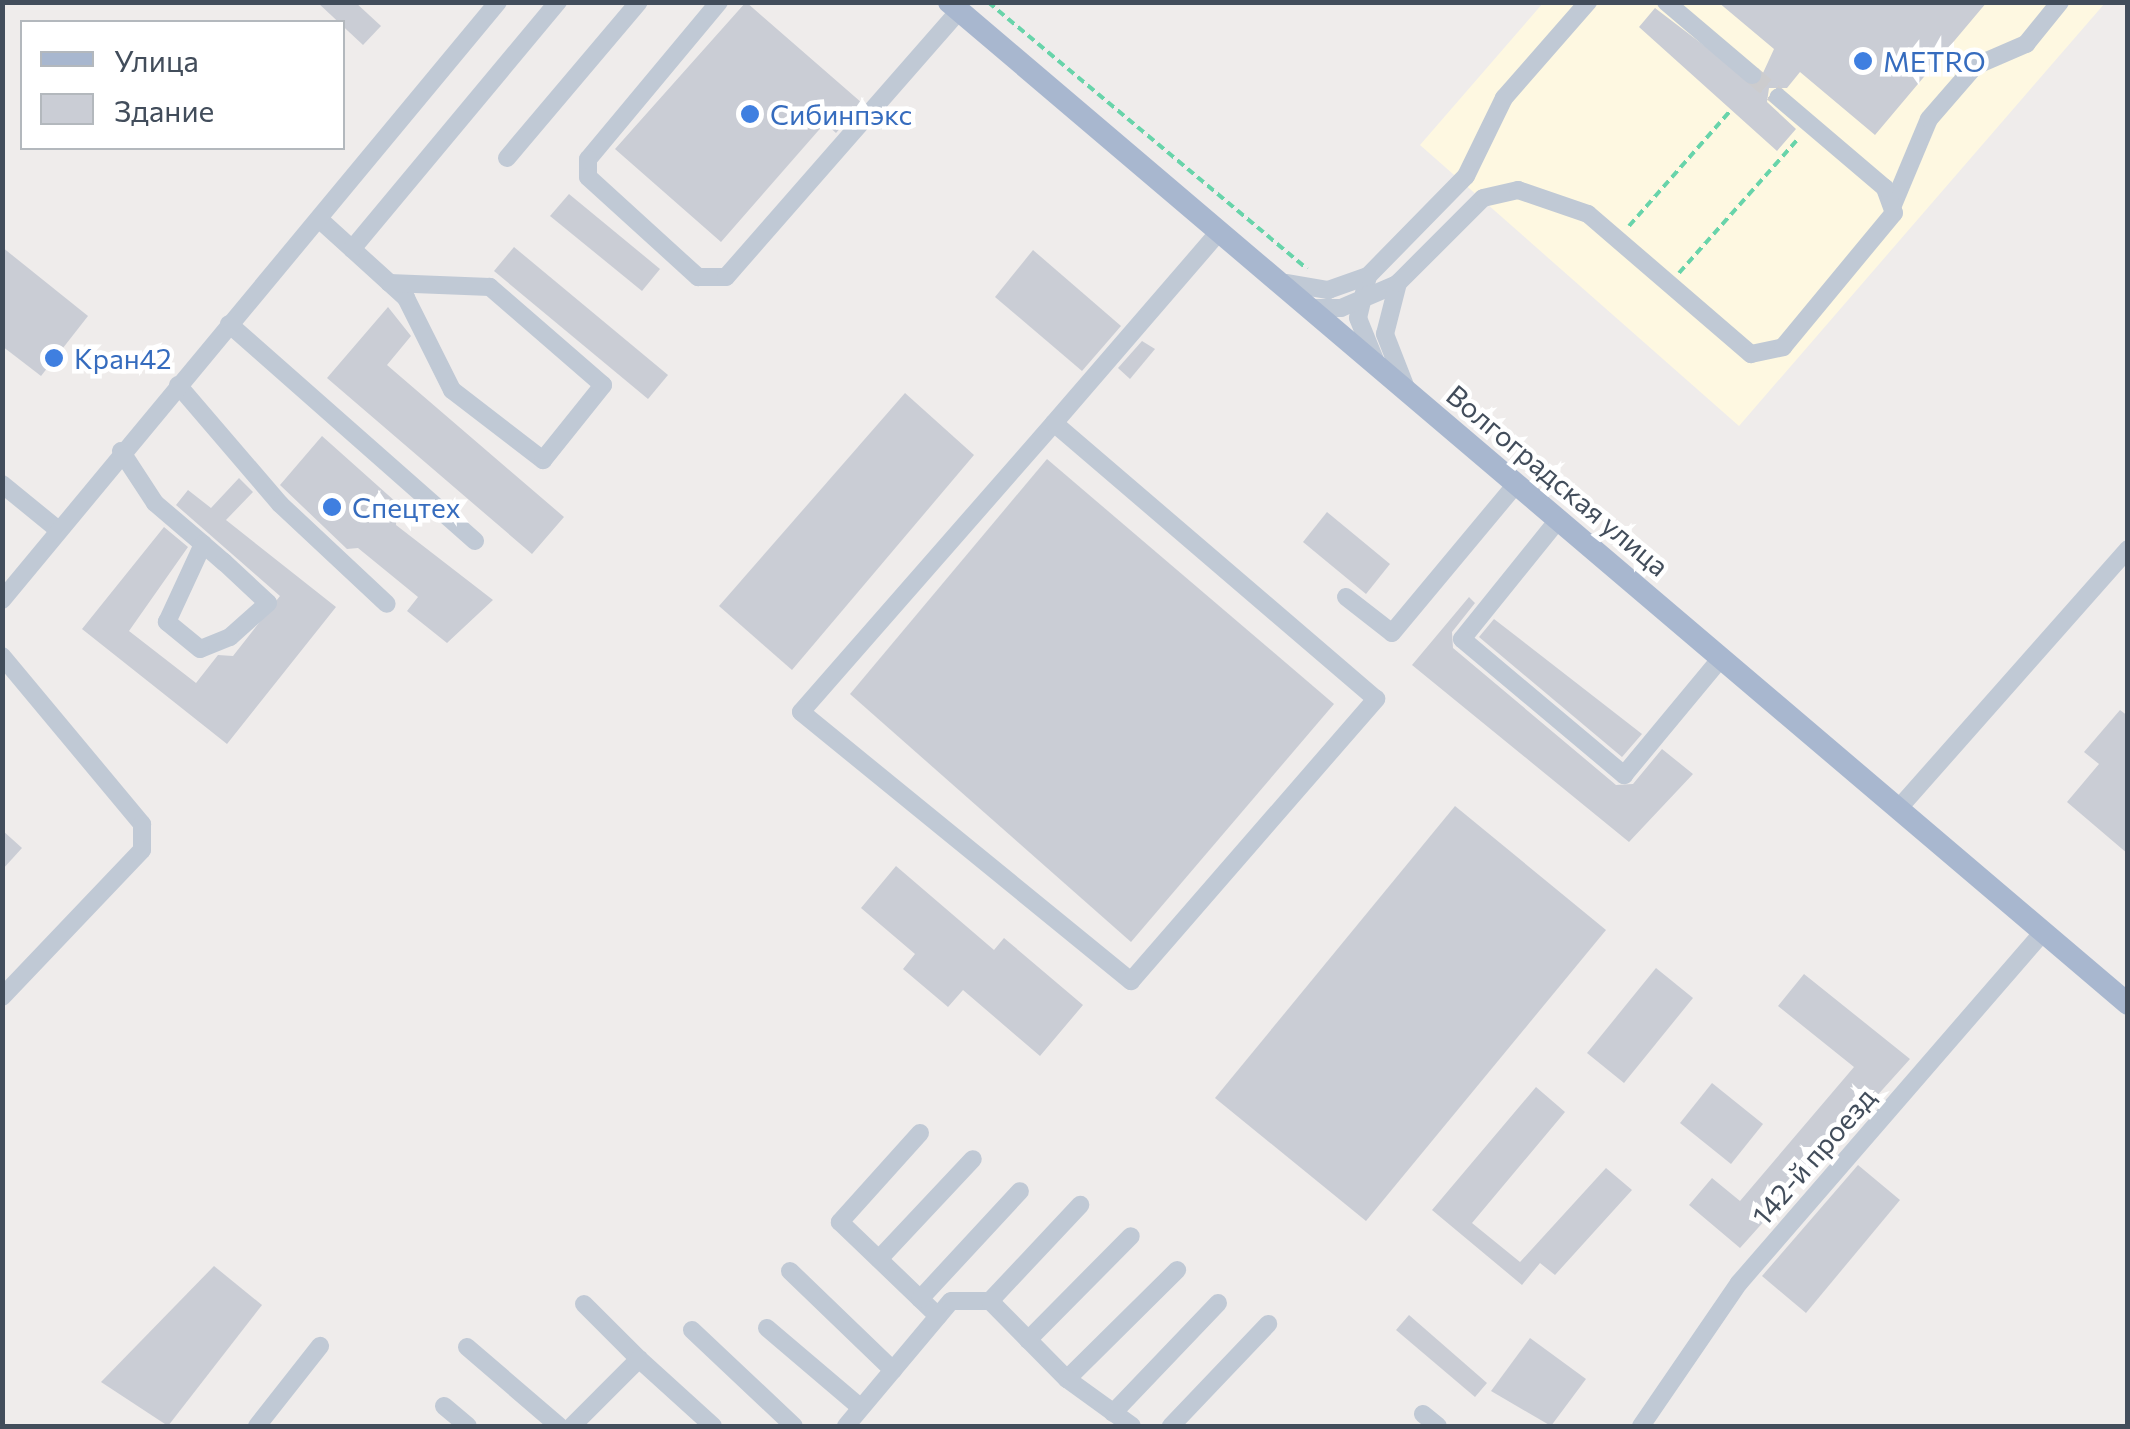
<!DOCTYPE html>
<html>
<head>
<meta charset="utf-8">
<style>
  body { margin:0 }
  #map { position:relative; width:2130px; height:1429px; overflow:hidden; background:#efeceb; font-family:Commissioner,sans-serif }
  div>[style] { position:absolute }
  .commercial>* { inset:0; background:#fef8e1 }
  .building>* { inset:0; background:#cacdd5 }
  .minor-tunnel>* { height:18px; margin-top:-9px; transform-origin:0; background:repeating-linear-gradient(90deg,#ccccce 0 18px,transparent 0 27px) }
  .path>* { height:4px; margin-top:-2px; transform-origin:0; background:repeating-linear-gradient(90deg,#68d4aa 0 8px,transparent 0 13px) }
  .minor>* { height:18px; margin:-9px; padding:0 9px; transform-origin:9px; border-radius:9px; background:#c0c9d5 }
  .major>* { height:22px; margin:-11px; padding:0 11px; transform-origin:11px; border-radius:11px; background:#a8b7cf }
  .dots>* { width:28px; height:28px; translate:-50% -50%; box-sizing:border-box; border:5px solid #fff; border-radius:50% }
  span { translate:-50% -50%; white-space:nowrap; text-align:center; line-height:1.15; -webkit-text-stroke:9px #fff; paint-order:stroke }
  .shop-label { font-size:28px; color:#366cbe }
  .left { translate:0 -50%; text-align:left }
  .street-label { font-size:28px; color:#424d5b }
  .frame { position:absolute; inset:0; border:5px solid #424d5b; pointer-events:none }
  .legend { position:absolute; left:20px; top:20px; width:325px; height:130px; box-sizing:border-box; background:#fff; border:2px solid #b3b8bd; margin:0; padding:12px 18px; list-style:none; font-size:30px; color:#424d5b }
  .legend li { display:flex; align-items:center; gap:20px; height:50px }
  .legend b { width:50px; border:2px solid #b3b8bd }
</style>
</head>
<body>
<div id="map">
  <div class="commercial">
    <i style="clip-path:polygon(1543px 3px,2105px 3px,1739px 426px,1420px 145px)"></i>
  </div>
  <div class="building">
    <i style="clip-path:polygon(317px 2px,355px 2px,381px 26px,363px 45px)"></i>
    <i style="clip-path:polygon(746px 2px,862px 103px,836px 133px,825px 123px,721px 242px,615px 149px)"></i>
    <i style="clip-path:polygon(1718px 2px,1987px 2px,1875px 135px,1800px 72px,1787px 88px,1769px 88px,1767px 102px,1796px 129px,1777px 151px,1639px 27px,1655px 8px,1757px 86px,1774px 49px)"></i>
    <i style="clip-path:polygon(569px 194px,660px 269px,642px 291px,550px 216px)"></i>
    <i style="clip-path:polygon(2px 247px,88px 316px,41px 376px,2px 346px)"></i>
    <i style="clip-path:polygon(514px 247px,668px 375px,648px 399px,494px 271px)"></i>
    <i style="clip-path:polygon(1033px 250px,1121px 326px,1082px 371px,995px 297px)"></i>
    <i style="clip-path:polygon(388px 307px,411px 336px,387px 365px,564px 517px,532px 554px,327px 378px)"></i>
    <i style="clip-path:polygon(1142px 341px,1155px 349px,1130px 379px,1118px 368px)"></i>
    <i style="clip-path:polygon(905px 393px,974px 455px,792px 670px,719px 606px)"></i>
    <i style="clip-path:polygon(322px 436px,397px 503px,396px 525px,493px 600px,447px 643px,407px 611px,418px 597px,358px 548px,347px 549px,280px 485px)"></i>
    <i style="clip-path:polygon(1047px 459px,1334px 704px,1131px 942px,850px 694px)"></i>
    <i style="clip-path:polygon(239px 478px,253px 492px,226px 520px,336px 607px,227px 744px,82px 629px,164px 527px,188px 547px,129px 631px,196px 683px,218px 655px,233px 656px,280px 596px,176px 505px,188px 490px,211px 508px)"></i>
    <i style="clip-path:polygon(1327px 512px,1390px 564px,1366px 594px,1303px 542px)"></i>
    <i style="clip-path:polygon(1469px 597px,1475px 603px,1452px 632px,1453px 648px,1616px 785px,1633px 784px,1662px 749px,1693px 774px,1629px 842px,1412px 665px)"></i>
    <i style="clip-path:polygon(1494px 619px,1642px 734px,1622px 757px,1479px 637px)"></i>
    <i style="clip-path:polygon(2120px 710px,2128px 716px,2128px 854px,2067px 802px,2099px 764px,2084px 752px)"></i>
    <i style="clip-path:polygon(1455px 806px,1606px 930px,1366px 1221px,1215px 1098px)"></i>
    <i style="clip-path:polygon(2px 830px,22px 848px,2px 870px)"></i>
    <i style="clip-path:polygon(896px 866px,994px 950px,1004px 938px,1083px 1005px,1040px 1056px,963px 990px,948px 1007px,903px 969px,915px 954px,861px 908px)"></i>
    <i style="clip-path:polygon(1656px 968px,1693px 998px,1624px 1083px,1587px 1053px)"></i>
    <i style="clip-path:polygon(1804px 974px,1910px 1059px,1740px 1248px,1689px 1205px,1712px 1178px,1740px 1201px,1854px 1067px,1778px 1006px)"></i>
    <i style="clip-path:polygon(1712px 1083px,1763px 1124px,1731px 1164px,1680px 1123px)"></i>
    <i style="clip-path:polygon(1536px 1087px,1565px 1112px,1472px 1223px,1520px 1262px,1606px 1168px,1632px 1190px,1555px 1275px,1540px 1263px,1522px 1285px,1432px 1210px)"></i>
    <i style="clip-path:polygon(1858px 1165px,1900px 1200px,1806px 1313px,1762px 1276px)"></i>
    <i style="clip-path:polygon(214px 1266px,262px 1305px,168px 1426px,101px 1382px)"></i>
    <i style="clip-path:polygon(1409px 1315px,1487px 1383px,1475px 1397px,1396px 1330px)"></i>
    <i style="clip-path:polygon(1530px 1338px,1586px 1379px,1551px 1426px,1491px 1391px)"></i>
  </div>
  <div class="minor-tunnel">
    <i style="left:1752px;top:75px;width:34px;rotate:40deg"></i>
  </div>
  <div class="path">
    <i style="left:988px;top:2px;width:416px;rotate:39.9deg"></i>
    <i style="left:1629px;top:226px;width:153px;rotate:-48.7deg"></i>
    <i style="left:1679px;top:273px;width:181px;rotate:-48.4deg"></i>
  </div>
  <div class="minor">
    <i style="left:719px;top:2px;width:204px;rotate:129.8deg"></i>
    <i style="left:588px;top:159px;width:18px;rotate:90deg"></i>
    <i style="left:588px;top:177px;width:149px;rotate:42.3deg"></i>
    <i style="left:698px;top:277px;width:28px"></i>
    <i style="left:726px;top:277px;width:354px;rotate:-48.8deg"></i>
    <i style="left:1666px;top:2px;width:113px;rotate:40.3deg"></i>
    <i style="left:507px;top:158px;width:204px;rotate:-49.8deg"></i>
    <i style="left:1893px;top:205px;width:93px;rotate:-67.3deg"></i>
    <i style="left:1929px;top:119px;width:70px;rotate:-49deg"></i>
    <i style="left:1975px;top:66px;width:56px;rotate:-23.3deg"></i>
    <i style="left:2026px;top:44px;width:54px;rotate:-51deg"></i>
    <i style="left:319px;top:219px;width:118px;rotate:42.2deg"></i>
    <i style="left:406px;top:298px;width:103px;rotate:63.4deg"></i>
    <i style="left:452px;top:390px;width:115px;rotate:37.6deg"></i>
    <i style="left:543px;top:460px;width:96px;rotate:-51.3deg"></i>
    <i style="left:603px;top:385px;width:150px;rotate:-139.1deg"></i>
    <i style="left:490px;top:287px;width:101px;rotate:-177.7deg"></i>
    <i style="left:352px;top:249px;width:322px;rotate:-50.2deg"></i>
    <i style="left:1368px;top:276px;width:43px;rotate:103.4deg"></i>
    <i style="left:1358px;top:318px;width:45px;rotate:68deg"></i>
    <i style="left:1286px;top:283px;width:43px;rotate:9.5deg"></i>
    <i style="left:1328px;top:290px;width:42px;rotate:-19.3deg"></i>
    <i style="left:1368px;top:276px;width:140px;rotate:-45.6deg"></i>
    <i style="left:1466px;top:176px;width:87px;rotate:-64deg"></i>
    <i style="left:1504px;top:98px;width:128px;rotate:-48.8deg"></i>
    <i style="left:1308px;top:308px;width:33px"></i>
    <i style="left:1341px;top:308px;width:61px;rotate:-23.2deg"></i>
    <i style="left:229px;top:324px;width:328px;rotate:41.4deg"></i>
    <i style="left:178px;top:385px;width:157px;rotate:49.4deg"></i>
    <i style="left:280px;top:504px;width:146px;rotate:43.1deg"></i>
    <i style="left:1406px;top:388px;width:58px;rotate:-111.3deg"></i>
    <i style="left:1385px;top:334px;width:53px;rotate:-75.7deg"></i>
    <i style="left:1398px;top:283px;width:120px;rotate:-45deg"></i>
    <i style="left:1483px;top:198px;width:36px;rotate:-13deg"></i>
    <i style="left:1518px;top:190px;width:74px;rotate:18.9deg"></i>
    <i style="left:1588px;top:214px;width:215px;rotate:40.7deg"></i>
    <i style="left:1751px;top:354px;width:33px;rotate:-12deg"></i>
    <i style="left:1783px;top:347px;width:174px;rotate:-50.4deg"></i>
    <i style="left:1894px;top:213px;width:27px;rotate:-110deg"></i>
    <i style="left:1885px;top:188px;width:140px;rotate:-139.6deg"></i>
    <i style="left:1054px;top:423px;width:384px;rotate:131.2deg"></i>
    <i style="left:801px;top:712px;width:426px;rotate:39.2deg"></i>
    <i style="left:1131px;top:981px;width:374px;rotate:-49deg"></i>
    <i style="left:1376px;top:699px;width:424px;rotate:-139.4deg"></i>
    <i style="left:1054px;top:423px;width:252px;rotate:-49.2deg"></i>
    <i style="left:121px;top:451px;width:62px;rotate:56.8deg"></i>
    <i style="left:155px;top:503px;width:63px;rotate:40.5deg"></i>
    <i style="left:203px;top:544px;width:28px;rotate:41deg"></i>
    <i style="left:224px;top:562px;width:60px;rotate:43deg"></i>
    <i style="left:268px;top:603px;width:51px;rotate:138.2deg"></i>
    <i style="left:230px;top:637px;width:32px;rotate:158deg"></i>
    <i style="left:200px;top:649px;width:43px;rotate:-140.7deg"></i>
    <i style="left:167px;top:622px;width:86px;rotate:-65.2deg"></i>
    <i style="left:2px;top:484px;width:70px;rotate:39.2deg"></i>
    <i style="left:1558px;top:520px;width:153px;rotate:128.9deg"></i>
    <i style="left:1462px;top:639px;width:212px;rotate:40deg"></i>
    <i style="left:1624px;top:775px;width:152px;rotate:-50.3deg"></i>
    <i style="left:1346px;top:597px;width:58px;rotate:38deg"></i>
    <i style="left:1392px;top:633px;width:194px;rotate:-50.2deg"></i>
    <i style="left:2px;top:600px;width:777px;rotate:-50.33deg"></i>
    <i style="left:2px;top:656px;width:219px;rotate:50.2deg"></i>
    <i style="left:142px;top:824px;width:26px;rotate:90deg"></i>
    <i style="left:142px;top:850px;width:203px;rotate:133.6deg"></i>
    <i style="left:1898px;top:809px;width:347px;rotate:-48.5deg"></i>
    <i style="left:920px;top:1133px;width:120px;rotate:132deg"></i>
    <i style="left:840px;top:1222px;width:136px;rotate:43.8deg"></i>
    <i style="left:879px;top:1259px;width:137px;rotate:-46.8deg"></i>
    <i style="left:790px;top:1271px;width:143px;rotate:43.9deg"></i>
    <i style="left:920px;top:1299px;width:147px;rotate:-47.2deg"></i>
    <i style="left:990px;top:1301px;width:132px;rotate:-46.8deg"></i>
    <i style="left:584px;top:1304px;width:78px;rotate:45deg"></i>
    <i style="left:767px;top:1328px;width:123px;rotate:40.4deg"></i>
    <i style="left:692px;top:1330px;width:140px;rotate:43.3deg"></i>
    <i style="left:1028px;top:1340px;width:146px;rotate:-45.3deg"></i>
    <i style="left:467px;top:1347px;width:121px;rotate:40.7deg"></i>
    <i style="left:1067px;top:1379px;width:155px;rotate:-44.7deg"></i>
    <i style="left:444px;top:1406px;width:31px;rotate:40deg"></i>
    <i style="left:1113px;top:1413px;width:152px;rotate:-46.3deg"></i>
    <i style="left:1423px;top:1414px;width:19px;rotate:39deg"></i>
    <i style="left:257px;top:1426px;width:102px;rotate:-51.8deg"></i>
    <i style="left:572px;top:1426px;width:95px;rotate:-45deg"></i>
    <i style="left:639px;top:1359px;width:100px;rotate:42.2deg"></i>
    <i style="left:846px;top:1426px;width:163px;rotate:-50deg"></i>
    <i style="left:951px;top:1301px;width:39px"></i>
    <i style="left:990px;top:1301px;width:110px;rotate:45.4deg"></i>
    <i style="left:1067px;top:1379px;width:80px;rotate:35.9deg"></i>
    <i style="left:1171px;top:1426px;width:141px;rotate:-46.4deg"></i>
    <i style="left:1641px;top:1426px;width:173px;rotate:-55.6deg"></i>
    <i style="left:1739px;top:1283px;width:464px;rotate:-49.1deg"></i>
  </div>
  <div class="major">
    <i style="left:949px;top:2px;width:1547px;rotate:40.36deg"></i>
  </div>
  <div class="dots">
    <i style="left:1863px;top:61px;background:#3f7fe0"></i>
    <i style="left:750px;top:114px;background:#3f7fe0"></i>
    <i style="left:54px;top:358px;background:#3f7fe0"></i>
    <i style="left:332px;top:507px;background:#3f7fe0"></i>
  </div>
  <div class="shop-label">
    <span class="left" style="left:1883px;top:61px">METRO</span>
    <span class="left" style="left:770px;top:114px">Сибинпэкс</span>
    <span class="left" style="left:74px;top:358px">Кран42</span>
    <span class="left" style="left:352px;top:507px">Спецтех</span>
  </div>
  <div class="street-label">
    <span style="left:1558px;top:480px;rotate:40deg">Волгоградская улица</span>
    <span style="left:1813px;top:1156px;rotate:-49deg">142-й проезд</span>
  </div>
  <div class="frame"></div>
  <ul class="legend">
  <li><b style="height:12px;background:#a8b7cf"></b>Улица</li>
  <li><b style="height:28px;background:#cacdd5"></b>Здание</li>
  </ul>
</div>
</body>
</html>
